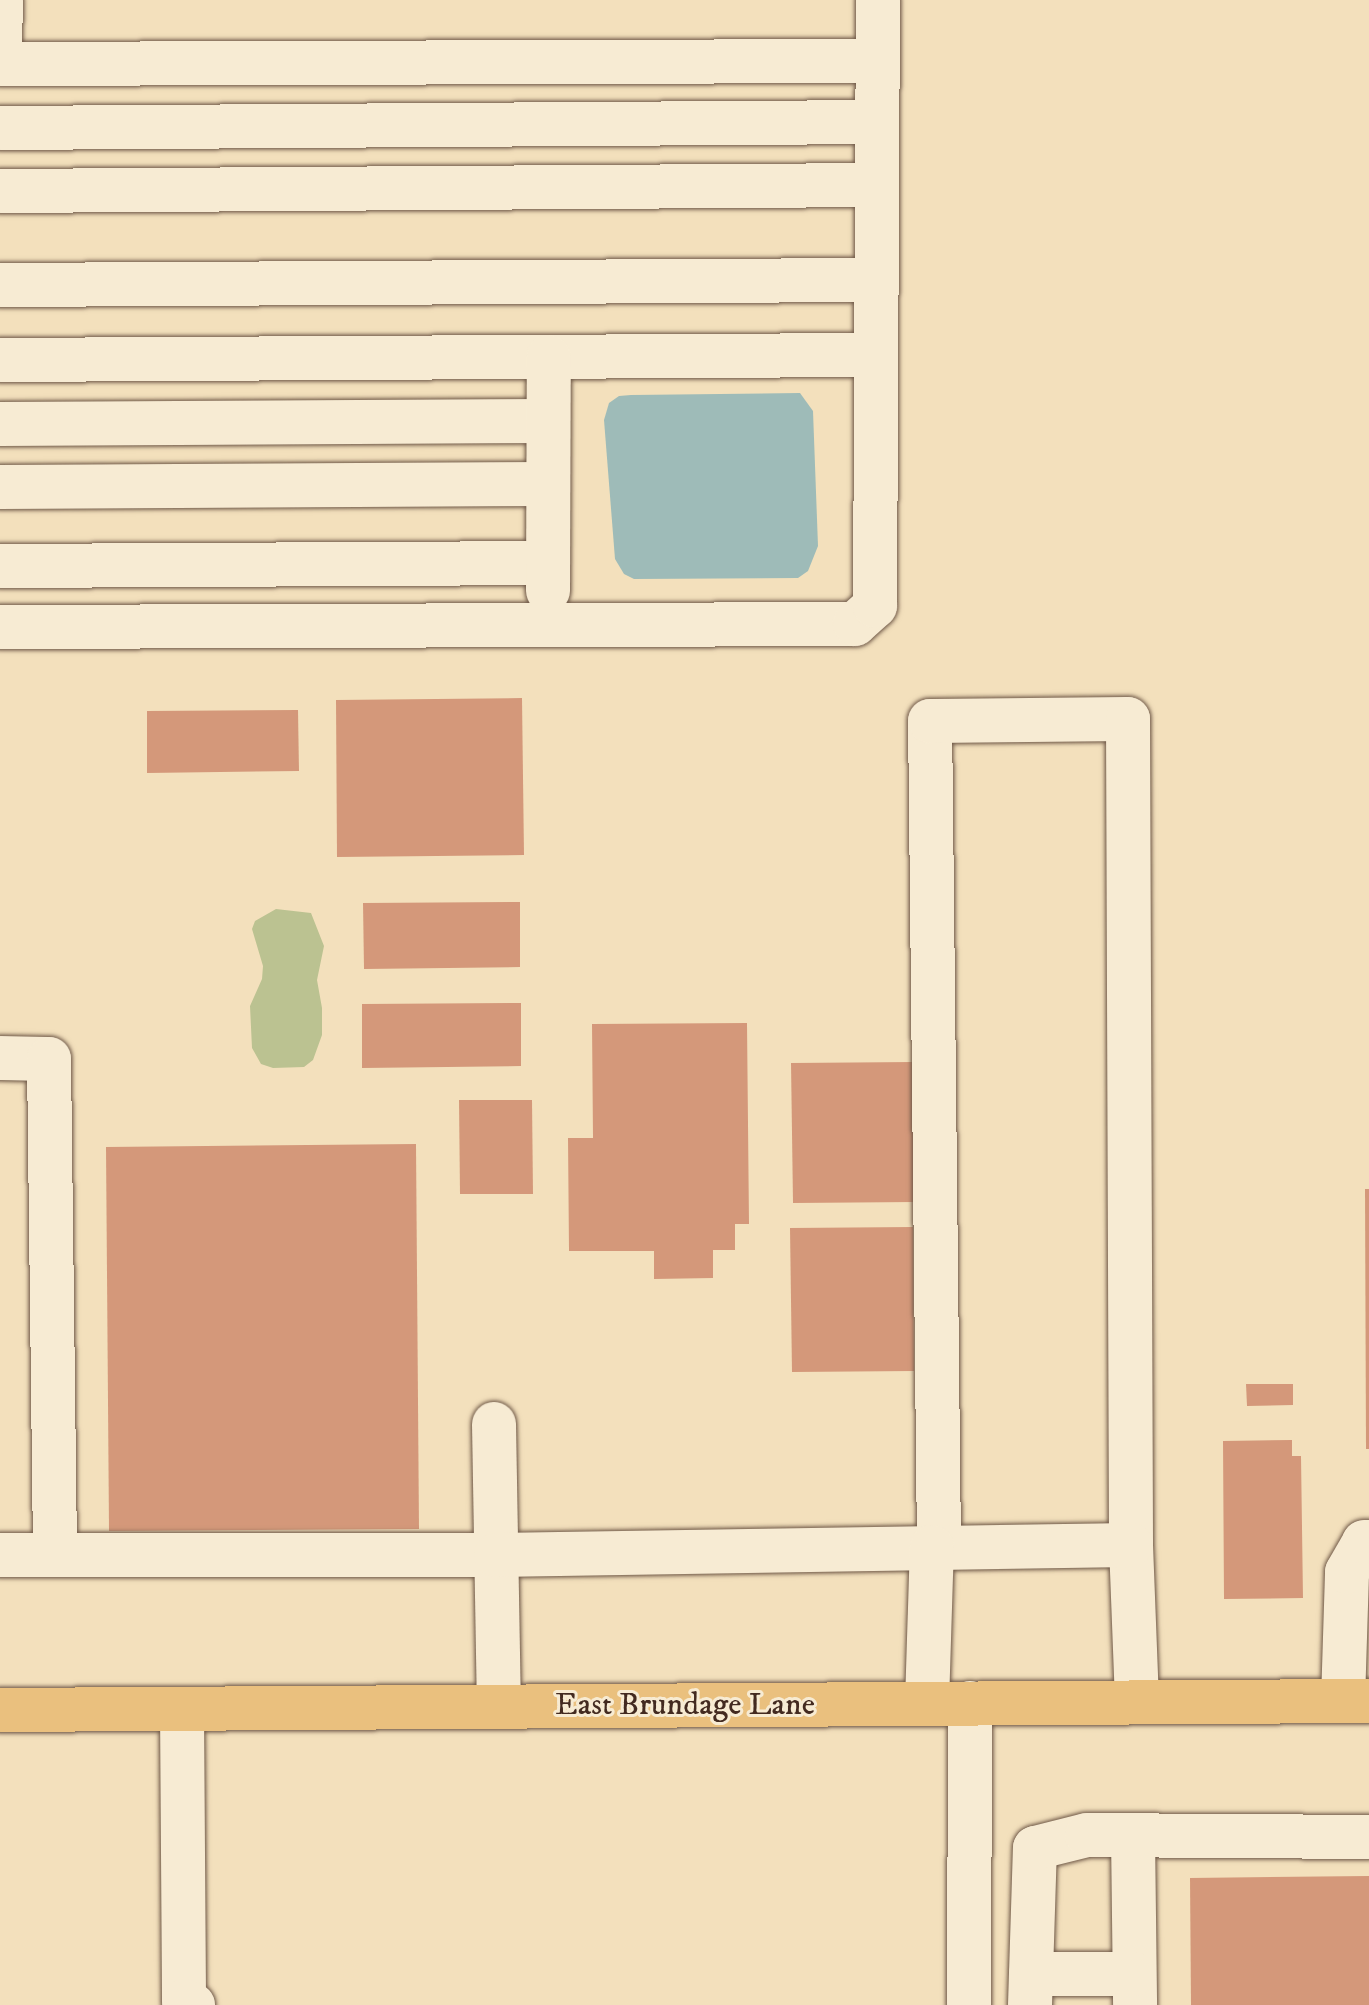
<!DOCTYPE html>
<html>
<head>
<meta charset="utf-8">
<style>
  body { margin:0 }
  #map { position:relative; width:1369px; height:2005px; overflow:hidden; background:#f3e0bc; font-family:"IM FELL DW Pica",serif }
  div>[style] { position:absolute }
  .green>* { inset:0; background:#bbc291 }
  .water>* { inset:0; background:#9ebbb8 }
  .building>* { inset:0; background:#d4987a }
  .roads { filter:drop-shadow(0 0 2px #6f5847) drop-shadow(0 0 2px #6f5847) }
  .minor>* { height:44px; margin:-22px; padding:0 22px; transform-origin:22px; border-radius:22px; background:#f7ebd3 }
  .major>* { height:44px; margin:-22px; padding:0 22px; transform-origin:22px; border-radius:22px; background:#eac07e }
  span { translate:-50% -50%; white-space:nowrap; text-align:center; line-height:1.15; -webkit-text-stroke:6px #f7ebd3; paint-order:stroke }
  .street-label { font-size:32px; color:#432a20 }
</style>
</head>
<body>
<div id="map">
  <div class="green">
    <i style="clip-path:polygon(276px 909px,311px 913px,324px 946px,317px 980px,322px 1008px,322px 1035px,313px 1060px,304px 1067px,273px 1068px,261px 1064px,252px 1048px,250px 1006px,262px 979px,263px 966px,252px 929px,255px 921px)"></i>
  </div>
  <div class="water">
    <i style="clip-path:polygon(800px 393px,813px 411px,818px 546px,808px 571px,798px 578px,634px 579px,624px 574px,615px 559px,604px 420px,609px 403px,619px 396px,631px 395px)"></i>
  </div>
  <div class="building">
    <i style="clip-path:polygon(522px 698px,524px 855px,337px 857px,336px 700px)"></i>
    <i style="clip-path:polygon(298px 710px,299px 771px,147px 773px,147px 711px)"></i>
    <i style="clip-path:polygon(520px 902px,520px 967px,364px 969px,363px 903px)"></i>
    <i style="clip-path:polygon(521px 1003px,521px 1066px,362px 1068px,362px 1004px)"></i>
    <i style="clip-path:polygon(747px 1023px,749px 1224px,735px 1224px,735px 1250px,713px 1250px,713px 1278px,654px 1279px,654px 1251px,569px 1251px,568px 1138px,593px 1138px,592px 1024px)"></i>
    <i style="clip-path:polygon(914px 1062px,915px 1202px,793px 1203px,791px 1063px)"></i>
    <i style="clip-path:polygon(459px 1100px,532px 1100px,533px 1194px,460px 1194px)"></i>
    <i style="clip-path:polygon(416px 1144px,419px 1529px,109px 1531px,106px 1147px)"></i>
    <i style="clip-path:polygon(1365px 1189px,1369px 1189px,1369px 1449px,1366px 1449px)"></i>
    <i style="clip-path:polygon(913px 1227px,914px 1371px,792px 1372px,790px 1228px)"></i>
    <i style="clip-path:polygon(1246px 1384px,1293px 1384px,1293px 1405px,1247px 1406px)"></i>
    <i style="clip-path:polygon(1292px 1440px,1292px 1456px,1301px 1456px,1303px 1598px,1224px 1599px,1223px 1441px)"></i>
    <i style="clip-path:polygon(1369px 1876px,1369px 2005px,1191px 2005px,1190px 1878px)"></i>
  </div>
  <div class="roads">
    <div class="minor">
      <i style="left:0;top:47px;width:47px;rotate:-88.8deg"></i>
      <i style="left:0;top:64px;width:877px;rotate:-0.2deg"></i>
      <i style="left:0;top:128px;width:877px;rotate:-0.39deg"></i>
      <i style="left:0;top:191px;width:876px;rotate:-0.39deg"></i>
      <i style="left:0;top:285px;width:876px;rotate:-0.33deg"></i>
      <i style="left:0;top:360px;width:875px;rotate:-0.33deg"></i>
      <i style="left:0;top:424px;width:548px;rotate:-0.31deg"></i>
      <i style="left:0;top:487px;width:548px;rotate:-0.31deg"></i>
      <i style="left:0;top:566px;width:548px;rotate:-0.31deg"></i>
      <i style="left:548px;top:591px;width:234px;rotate:-89.8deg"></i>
      <i style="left:0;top:627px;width:855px;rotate:-0.2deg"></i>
      <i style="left:855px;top:624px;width:27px;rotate:-42deg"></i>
      <i style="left:875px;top:606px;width:606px;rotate:-89.72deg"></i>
      <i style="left:0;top:1058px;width:49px;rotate:1.2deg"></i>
      <i style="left:49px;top:1059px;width:496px;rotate:89.3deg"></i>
      <i style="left:494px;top:1424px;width:283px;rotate:89deg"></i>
      <i style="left:939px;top:1547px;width:826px;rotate:-90.62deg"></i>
      <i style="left:930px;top:721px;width:198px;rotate:-0.6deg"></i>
      <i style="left:1128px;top:719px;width:826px;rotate:89.79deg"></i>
      <i style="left:1131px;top:1545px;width:157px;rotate:87.8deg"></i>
      <i style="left:0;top:1555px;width:496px"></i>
      <i style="left:496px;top:1555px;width:635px;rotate:-0.9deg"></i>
      <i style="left:1343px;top:1701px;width:129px;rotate:-88.2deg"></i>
      <i style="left:1347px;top:1572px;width:34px;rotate:-60deg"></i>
      <i style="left:1364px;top:1542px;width:5px"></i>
      <i style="left:927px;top:1703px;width:156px;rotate:-88.2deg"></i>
      <i style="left:182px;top:1709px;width:292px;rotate:89.6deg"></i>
      <i style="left:184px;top:2001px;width:10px;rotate:24deg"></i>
      <i style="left:1133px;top:1835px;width:170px;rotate:89.3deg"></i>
      <i style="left:1031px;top:1974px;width:103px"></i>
      <i style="left:969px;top:2005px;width:302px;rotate:-89.8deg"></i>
      <i style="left:1030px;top:2005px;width:157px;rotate:-88.2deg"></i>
      <i style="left:1035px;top:1848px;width:54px;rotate:-14deg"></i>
      <i style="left:1087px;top:1835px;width:282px;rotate:0.4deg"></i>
    </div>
    <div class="major">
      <i style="left:0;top:1710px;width:1369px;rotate:-0.38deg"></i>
    </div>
  </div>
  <div class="street-label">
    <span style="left:685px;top:1705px">East Brundage Lane</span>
  </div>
</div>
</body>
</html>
